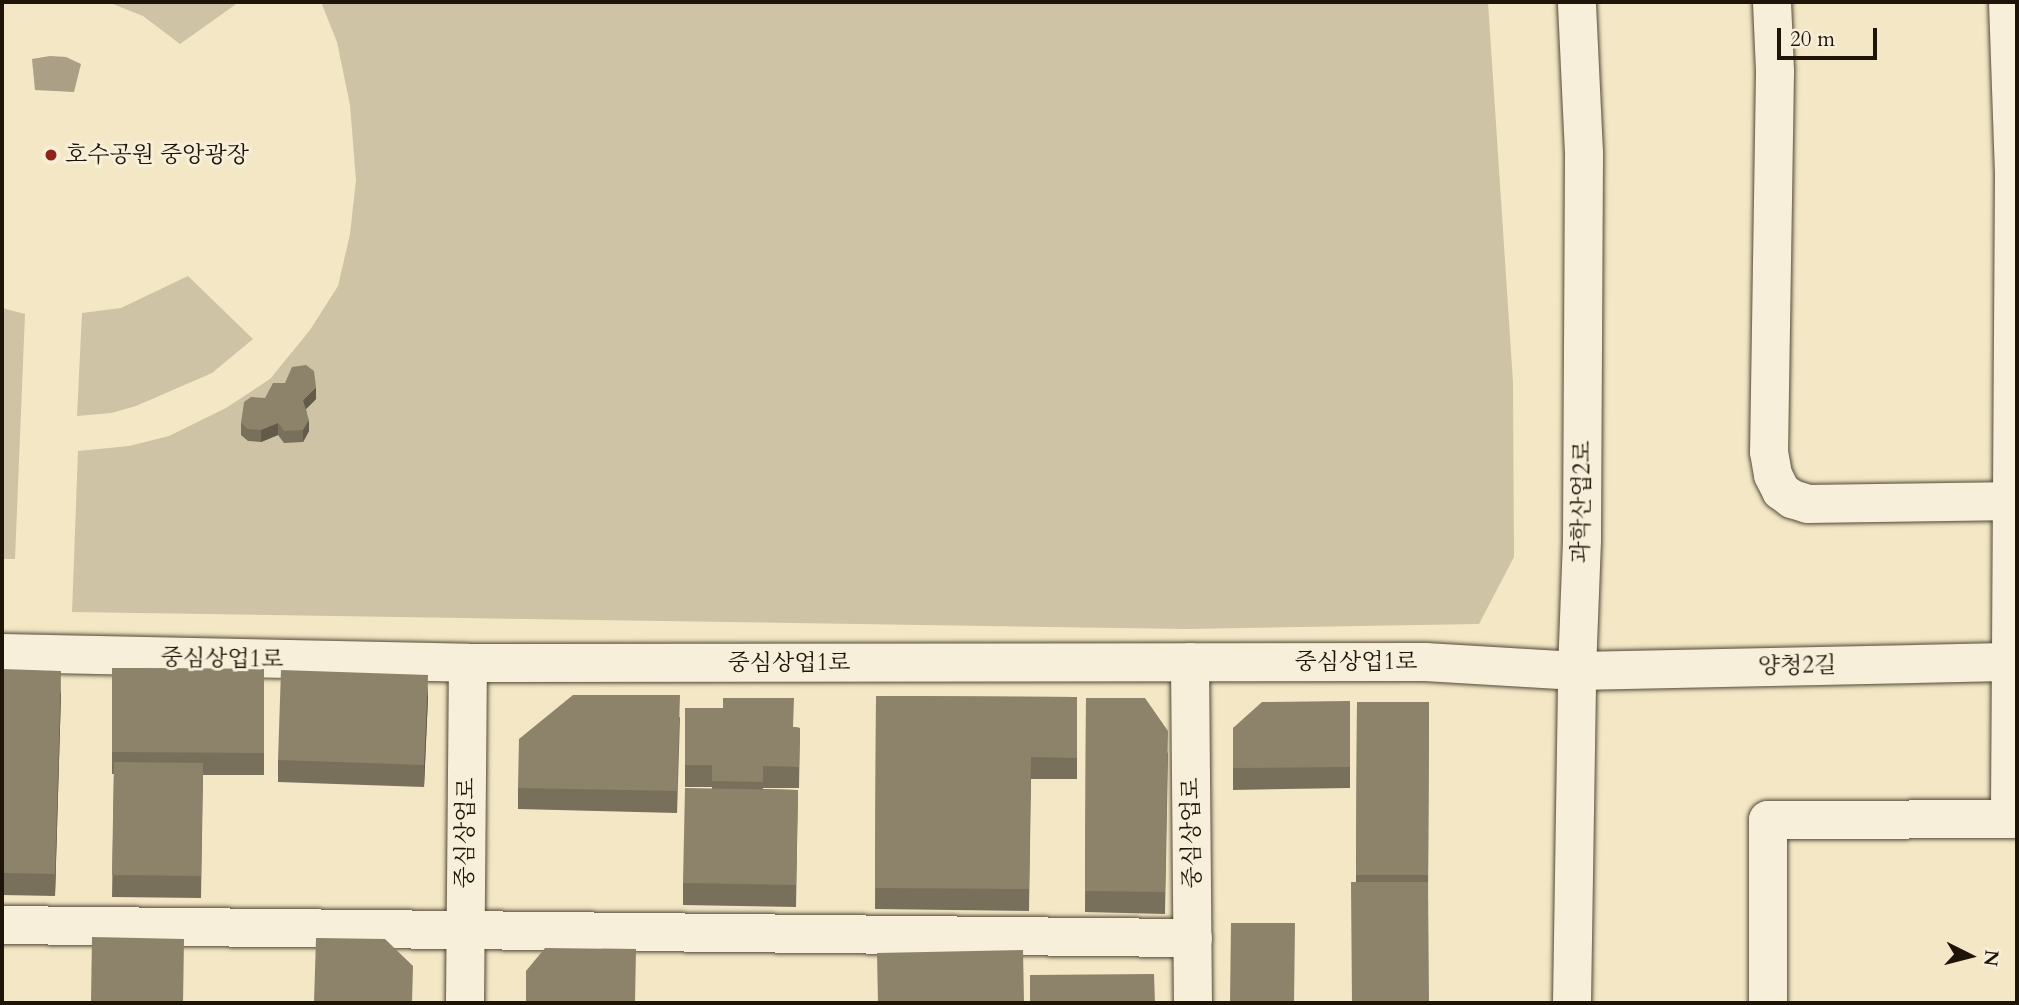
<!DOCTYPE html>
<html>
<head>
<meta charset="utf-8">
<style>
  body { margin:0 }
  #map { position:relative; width:2019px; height:1005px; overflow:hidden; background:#f3e7c5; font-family:Cardo,"Noto Serif KR",serif }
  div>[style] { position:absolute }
  .green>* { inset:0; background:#cfc3a5 }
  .water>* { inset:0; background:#ab9f85 }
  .roads { filter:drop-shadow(0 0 2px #534937) drop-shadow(0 0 2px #534937) }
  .street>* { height:38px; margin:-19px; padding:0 19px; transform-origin:19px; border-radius:19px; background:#f7efd9 }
  .secondary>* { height:38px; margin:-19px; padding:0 19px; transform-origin:19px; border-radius:19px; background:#f7efd9 }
  .wall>* { inset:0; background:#79705b }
  .shaded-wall>* { inset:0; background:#635b4a }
  .building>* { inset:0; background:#8d826a }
  .dots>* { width:19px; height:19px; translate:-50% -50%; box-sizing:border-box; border:4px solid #f7efd9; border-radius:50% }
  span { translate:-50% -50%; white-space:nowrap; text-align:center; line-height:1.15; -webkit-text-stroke:6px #f7efd9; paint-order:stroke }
  .poi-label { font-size:23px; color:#1e1408 }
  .left { translate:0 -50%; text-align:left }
  .street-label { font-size:23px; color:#1e1408 }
  .frame { position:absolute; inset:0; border:4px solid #1e1408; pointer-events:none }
  .north { position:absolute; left:1935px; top:921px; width:70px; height:70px; -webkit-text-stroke:5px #f7efd9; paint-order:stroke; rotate:96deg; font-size:19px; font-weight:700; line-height:28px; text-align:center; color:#1e1408 }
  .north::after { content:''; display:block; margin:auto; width:24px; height:32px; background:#1e1408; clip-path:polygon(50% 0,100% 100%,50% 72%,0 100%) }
  .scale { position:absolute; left:1777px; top:28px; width:100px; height:32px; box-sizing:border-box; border:4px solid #1e1408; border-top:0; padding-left:9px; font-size:21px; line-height:24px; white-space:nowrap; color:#1e1408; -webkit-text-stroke:5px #f7efd9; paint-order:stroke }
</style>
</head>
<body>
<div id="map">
  <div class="green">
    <i style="clip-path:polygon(108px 2px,239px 2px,180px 44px,143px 16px)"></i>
    <i style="clip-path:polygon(321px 2px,1488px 2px,1513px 382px,1514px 557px,1479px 624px,1188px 629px,72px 612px,78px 451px,129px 446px,169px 436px,226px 408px,270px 379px,310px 330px,338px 286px,350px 234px,356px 180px,350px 105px,337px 42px)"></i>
    <i style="clip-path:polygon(188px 276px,253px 339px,212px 373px,136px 406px,111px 413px,77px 416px,82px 313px,121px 308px)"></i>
    <i style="clip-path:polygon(2px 308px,25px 314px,15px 559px,2px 559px)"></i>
  </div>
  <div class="water">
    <i style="clip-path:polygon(50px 56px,66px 57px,81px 64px,74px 92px,35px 90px,32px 59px)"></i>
  </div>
  <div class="roads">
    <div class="street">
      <i style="left:1772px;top:2px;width:70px;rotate:87.5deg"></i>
      <i style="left:1775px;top:72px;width:380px;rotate:90.9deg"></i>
      <i style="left:1769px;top:452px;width:23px;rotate:80deg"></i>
      <i style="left:1773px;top:475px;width:18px;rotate:63deg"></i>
      <i style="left:1781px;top:491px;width:14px;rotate:36deg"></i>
      <i style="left:1792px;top:499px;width:17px;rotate:17deg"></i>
      <i style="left:1808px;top:504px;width:209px;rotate:-0.8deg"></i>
      <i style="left:2008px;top:2px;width:172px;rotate:88deg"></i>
      <i style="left:2014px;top:174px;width:645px;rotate:90.36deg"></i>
      <i style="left:2px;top:653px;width:466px;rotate:1.2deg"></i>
      <i style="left:468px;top:663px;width:957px;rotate:-0.06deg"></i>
      <i style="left:1425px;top:662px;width:152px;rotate:3.4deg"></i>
      <i style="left:1577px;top:671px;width:440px;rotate:-1.2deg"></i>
      <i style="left:1190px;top:662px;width:341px;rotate:89.5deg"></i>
      <i style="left:2px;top:925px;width:1191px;rotate:0.63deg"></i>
      <i style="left:465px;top:1003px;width:340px;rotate:-89.5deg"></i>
      <i style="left:1768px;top:1003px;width:183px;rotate:-90deg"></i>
      <i style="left:1768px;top:820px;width:249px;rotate:-0.2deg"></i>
    </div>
    <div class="secondary">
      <i style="left:1572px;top:1003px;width:332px;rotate:-89.1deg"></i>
      <i style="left:1577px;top:671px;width:132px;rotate:-87.8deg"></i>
      <i style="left:1582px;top:539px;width:386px;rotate:-89.7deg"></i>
      <i style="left:1584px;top:153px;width:151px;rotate:-92.7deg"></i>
    </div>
  </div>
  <div class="wall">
    <i style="clip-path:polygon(316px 399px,306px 409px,309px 431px,303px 442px,284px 443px,278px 435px,261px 442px,248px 441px,241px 435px,241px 423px)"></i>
    <i style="clip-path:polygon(112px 668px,264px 669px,264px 775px,203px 775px,201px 898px,112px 897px,114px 774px,112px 774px)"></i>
    <i style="clip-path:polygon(2px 669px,61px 693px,55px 896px,2px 895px)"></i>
    <i style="clip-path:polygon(876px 696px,1077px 697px,1077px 779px,1031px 779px,1029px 911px,875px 909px)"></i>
    <i style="clip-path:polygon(428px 697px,424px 787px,278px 782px,278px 760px)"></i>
    <i style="clip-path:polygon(1086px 698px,1168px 753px,1165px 914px,1085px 912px)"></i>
    <i style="clip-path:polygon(1350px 701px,1350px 788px,1233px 790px,1233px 728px)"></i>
    <i style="clip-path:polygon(1357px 702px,1429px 702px,1428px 896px,1356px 882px)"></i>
    <i style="clip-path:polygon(685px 708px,800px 728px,799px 788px,763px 788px,763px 789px,798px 790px,796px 907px,683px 905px,683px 883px,712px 789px,712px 787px,685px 787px)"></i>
    <i style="clip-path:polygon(680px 717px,677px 813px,518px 809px,518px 788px)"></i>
  </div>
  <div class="shaded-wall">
    <i style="clip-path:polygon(316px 387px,316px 399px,303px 412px,303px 400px)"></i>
    <i style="clip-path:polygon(309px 420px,309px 431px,303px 442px,303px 430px)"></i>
    <i style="clip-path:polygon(278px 423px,278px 435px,261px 442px,261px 430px)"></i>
    <i style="clip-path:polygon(61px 671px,61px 693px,55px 896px,55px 874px)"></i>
    <i style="clip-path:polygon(428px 675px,428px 697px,424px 787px,424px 765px)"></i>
  </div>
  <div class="building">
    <i style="clip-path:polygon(306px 365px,314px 371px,316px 387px,303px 400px,309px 420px,303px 430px,284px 431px,278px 423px,261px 430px,248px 429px,241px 423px,244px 402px,251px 397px,265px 398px,273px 383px,285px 383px,292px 367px)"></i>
    <i style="clip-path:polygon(112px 668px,264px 669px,264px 753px,112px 752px)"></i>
    <i style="clip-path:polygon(2px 669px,61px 671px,55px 874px,2px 873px)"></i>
    <i style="clip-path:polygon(281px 670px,428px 675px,424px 765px,278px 760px)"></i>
    <i style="clip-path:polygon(573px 695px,680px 695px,677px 791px,518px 788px,519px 739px)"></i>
    <i style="clip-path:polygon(876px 696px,1077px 697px,1077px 758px,1031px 757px,1029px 889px,875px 888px)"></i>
    <i style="clip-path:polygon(723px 698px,794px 698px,793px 727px,800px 728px,799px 767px,763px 766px,763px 782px,712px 781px,712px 765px,685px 765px,685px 708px,723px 708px)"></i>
    <i style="clip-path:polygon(1086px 698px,1145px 698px,1168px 731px,1165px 892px,1085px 891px)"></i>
    <i style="clip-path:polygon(1350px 701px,1350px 767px,1233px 768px,1233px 728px,1262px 702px)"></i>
    <i style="clip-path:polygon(1357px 702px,1429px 702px,1428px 875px,1356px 875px)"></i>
    <i style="clip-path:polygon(114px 762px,203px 763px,201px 876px,112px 875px)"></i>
    <i style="clip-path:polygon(685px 788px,798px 790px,796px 885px,683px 883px)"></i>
    <i style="clip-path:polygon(1351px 882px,1428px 882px,1429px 1003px,1352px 1003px)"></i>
    <i style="clip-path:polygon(1231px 923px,1295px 923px,1294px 1003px,1230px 1003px)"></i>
    <i style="clip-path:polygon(92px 937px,184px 939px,183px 1003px,91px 1003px)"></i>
    <i style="clip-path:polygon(316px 938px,385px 939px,413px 966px,412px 1003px,314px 1003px)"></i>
    <i style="clip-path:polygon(545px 948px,636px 949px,635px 1003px,526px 1003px,526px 971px)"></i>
    <i style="clip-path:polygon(1023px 950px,1024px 1003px,878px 1003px,877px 953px)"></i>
    <i style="clip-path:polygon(1154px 974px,1155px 1003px,1030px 1003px,1030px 975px)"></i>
  </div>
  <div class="dots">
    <i style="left:51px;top:155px;background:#8f2418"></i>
  </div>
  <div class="poi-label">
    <span class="left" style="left:65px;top:155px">호수공원 중앙광장</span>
  </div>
  <div class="street-label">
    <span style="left:1582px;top:502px;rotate:-89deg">과학산업2로</span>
    <span style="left:222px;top:659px;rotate:1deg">중심상업1로</span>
    <span style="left:1356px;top:662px">중심상업1로</span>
    <span style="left:789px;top:663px">중심상업1로</span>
    <span style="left:1797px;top:666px;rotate:-1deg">양청2길</span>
    <span style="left:466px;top:833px;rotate:-89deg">중심상업로</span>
    <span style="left:1192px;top:833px;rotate:-91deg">중심상업로</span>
  </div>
  <div class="frame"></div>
  <div class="north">N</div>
  <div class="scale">20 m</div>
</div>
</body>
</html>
